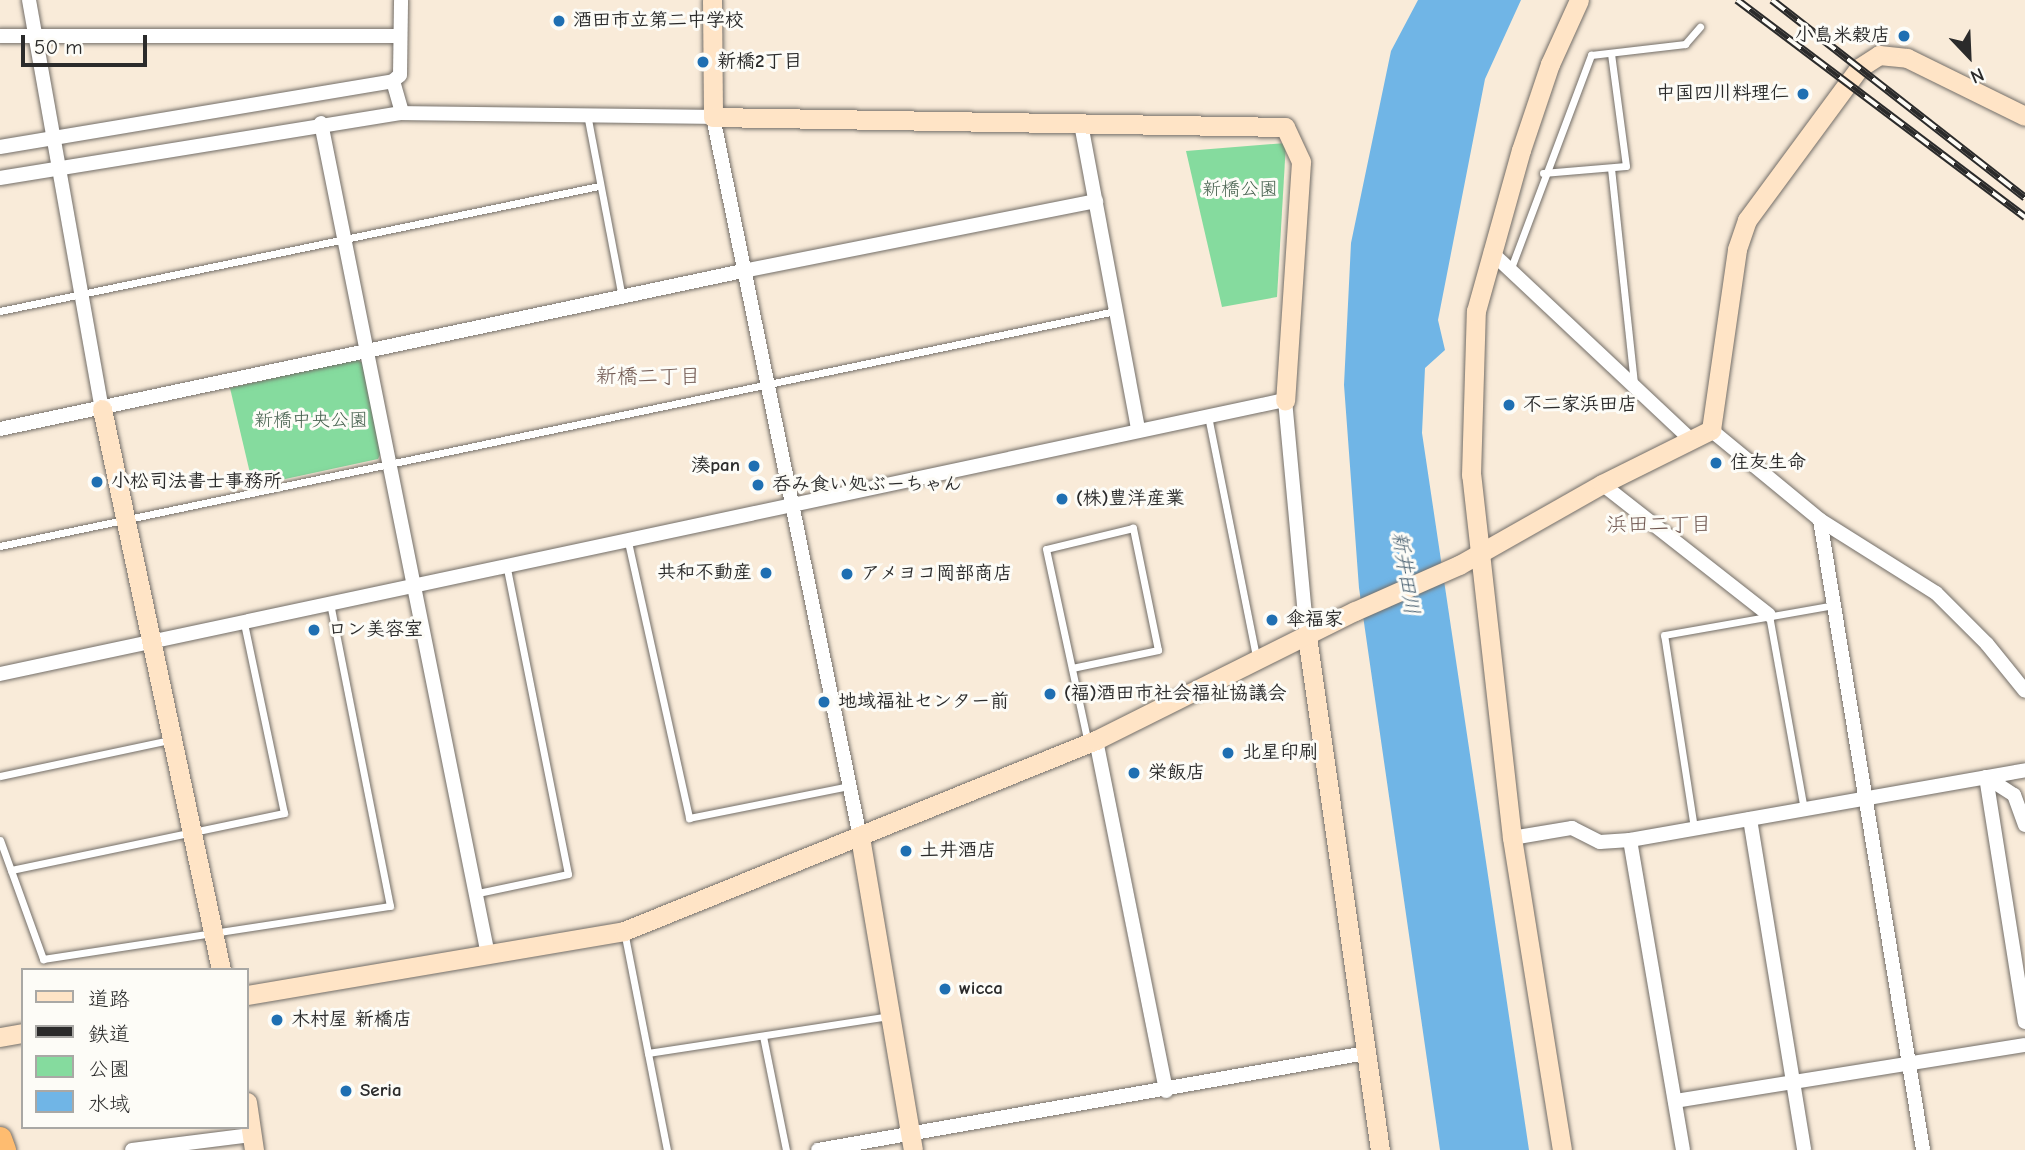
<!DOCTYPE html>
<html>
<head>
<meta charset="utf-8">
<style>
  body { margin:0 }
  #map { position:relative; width:2025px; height:1150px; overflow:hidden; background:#f9ebd9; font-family:"Comic Neue","Klee One",sans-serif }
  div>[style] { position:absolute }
  .green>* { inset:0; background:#85db9e }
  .water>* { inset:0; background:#70b5e6 }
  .roads { filter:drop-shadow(0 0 2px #736e68) drop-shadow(0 0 2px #736e68) }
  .lane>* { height:7px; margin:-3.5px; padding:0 3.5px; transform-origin:3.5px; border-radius:3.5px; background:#fff }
  .street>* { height:14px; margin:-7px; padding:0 7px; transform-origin:7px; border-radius:7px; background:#fff }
  .secondary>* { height:19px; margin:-9.5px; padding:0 9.5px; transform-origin:9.5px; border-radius:9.5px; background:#ffe4c6 }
  .highway>* { height:24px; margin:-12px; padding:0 12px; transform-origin:12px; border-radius:12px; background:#febc70 }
  .rail>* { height:8px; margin-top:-4px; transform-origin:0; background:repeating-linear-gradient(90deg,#fdfcf7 0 16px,#2b2b2b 0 32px); box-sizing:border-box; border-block:2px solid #2b2b2b }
  .dots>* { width:19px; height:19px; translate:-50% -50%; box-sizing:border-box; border:4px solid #fdfcf7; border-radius:50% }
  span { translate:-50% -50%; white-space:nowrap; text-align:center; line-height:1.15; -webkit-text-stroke:6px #fdfcf7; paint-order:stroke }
  .poi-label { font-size:19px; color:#2b2b2b; font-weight:700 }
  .left { translate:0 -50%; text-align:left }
  .right { translate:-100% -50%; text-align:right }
  .park-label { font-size:19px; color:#46604e }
  .neighbourhood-label { font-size:21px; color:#705750 }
  .water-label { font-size:21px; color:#435b6c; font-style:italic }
  .legend { position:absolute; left:21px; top:968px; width:228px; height:161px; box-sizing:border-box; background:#fdfcf7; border:2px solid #a9a8a5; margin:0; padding:9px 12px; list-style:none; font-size:21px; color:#2b2b2b }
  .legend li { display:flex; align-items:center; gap:14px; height:35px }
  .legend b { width:35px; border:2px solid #a9a8a5 }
  .north { position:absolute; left:1934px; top:21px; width:70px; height:70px; -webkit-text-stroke:5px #fdfcf7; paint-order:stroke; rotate:157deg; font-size:19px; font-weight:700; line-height:28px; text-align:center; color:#2b2b2b }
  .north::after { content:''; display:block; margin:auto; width:24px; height:32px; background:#2b2b2b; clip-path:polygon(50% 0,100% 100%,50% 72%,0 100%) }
  .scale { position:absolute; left:21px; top:35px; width:126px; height:32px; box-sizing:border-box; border:4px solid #2b2b2b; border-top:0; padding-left:9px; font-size:21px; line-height:24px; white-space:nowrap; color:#2b2b2b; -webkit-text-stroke:5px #fdfcf7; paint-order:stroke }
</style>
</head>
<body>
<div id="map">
  <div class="green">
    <i style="clip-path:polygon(1286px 143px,1277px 297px,1222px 307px,1186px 151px)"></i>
    <i style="clip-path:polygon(356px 359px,368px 366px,385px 445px,378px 459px,253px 486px,230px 388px)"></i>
  </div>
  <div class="water">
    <i style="clip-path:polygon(1418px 0,1521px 0,1485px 79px,1438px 320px,1445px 350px,1425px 368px,1422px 433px,1529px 1150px,1440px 1150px,1359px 588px,1344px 385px,1351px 243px,1391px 51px)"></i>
  </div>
  <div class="roads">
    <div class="lane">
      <i style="left:587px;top:114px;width:187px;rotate:79.2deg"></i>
      <i style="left:1611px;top:168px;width:216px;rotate:83.9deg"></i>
      <i style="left:1543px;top:173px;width:83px;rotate:-4.8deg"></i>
      <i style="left:1626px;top:166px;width:114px;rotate:-97.6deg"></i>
      <i style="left:1511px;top:268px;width:228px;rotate:-69.4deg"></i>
      <i style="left:1591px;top:55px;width:95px;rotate:-6.7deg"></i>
      <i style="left:1685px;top:44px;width:23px;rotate:-49deg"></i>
      <i style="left:0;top:311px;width:612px;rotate:-11.79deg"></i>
      <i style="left:1208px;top:416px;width:246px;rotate:78.7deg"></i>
      <i style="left:628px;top:542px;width:283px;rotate:77.5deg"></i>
      <i style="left:689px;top:818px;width:163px;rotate:-11.3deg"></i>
      <i style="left:0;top:546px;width:1139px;rotate:-11.9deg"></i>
      <i style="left:1769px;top:615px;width:197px;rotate:79.8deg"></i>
      <i style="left:1072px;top:668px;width:88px;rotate:-11.8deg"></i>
      <i style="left:1158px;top:650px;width:125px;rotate:-101.6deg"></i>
      <i style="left:1133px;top:528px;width:89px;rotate:166.4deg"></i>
      <i style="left:1046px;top:549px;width:198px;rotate:77.8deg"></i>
      <i style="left:0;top:776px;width:174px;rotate:-12deg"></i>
      <i style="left:1694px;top:828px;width:195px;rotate:-98.8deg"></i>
      <i style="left:1664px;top:635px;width:173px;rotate:-10deg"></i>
      <i style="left:0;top:840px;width:127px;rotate:70.1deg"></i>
      <i style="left:43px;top:959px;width:351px;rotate:-8.7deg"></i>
      <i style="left:390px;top:906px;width:308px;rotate:-101.2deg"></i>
      <i style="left:11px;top:870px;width:279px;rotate:-11.8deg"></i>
      <i style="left:284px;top:813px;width:193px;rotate:-101.9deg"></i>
      <i style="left:478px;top:893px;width:92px;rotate:-11.9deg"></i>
      <i style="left:568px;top:874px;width:312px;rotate:-101.3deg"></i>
      <i style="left:624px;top:931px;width:223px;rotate:78.9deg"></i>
      <i style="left:763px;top:1036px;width:116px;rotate:78.6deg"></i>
      <i style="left:648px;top:1053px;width:245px;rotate:-8.7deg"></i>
    </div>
    <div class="street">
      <i style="left:29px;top:0;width:415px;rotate:79.9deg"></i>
      <i style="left:0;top:36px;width:400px"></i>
      <i style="left:393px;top:81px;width:33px;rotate:74deg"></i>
      <i style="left:321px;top:123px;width:849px;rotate:78.65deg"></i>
      <i style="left:1081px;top:124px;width:311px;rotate:79.4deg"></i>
      <i style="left:0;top:147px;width:399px;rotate:-9.5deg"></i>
      <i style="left:393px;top:81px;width:9px;rotate:-41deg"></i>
      <i style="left:400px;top:75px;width:75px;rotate:-89.2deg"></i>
      <i style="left:0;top:178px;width:407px;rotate:-9.2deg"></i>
      <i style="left:402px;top:113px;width:311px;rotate:0.7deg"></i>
      <i style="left:713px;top:117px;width:735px;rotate:78.46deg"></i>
      <i style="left:1491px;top:252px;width:273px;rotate:43.2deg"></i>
      <i style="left:0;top:429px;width:760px;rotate:-12.01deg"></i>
      <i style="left:743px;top:271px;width:360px;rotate:-11.2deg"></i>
      <i style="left:1711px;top:430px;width:141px;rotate:39.5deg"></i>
      <i style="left:1820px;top:520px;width:137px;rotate:32.2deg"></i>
      <i style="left:1936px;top:593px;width:72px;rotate:45deg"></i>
      <i style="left:1987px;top:644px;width:60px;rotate:51deg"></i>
      <i style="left:1602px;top:484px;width:212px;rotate:38.1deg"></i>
      <i style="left:1820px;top:520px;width:638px;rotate:80.71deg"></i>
      <i style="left:0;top:674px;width:1314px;rotate:-12.04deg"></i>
      <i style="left:1285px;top:400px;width:237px;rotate:84.7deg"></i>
      <i style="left:1096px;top:740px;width:358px;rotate:78.7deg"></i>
      <i style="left:1750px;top:819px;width:335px;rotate:80.7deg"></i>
      <i style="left:2025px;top:825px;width:32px;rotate:-110deg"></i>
      <i style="left:2014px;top:795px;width:33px;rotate:-147deg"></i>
      <i style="left:1986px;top:777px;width:248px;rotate:81deg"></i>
      <i style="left:1512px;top:838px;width:61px;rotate:-9.5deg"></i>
      <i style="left:1572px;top:828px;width:31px;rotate:27deg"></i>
      <i style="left:1600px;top:842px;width:30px;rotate:-4deg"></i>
      <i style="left:1630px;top:840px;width:401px;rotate:-10deg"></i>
      <i style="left:1630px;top:840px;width:314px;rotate:80.3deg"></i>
      <i style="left:1675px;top:1101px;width:354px;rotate:-9.1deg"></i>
      <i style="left:132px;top:1150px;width:120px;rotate:-7.2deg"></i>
      <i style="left:818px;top:1150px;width:557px;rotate:-10.04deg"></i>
    </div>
    <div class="secondary">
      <i style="left:712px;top:0;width:117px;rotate:89.5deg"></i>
      <i style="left:713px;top:117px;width:572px;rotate:1deg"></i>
      <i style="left:1285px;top:127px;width:38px;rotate:65deg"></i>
      <i style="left:1301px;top:162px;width:239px;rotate:93.8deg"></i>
      <i style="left:102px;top:409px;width:573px;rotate:78.02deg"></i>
      <i style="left:1307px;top:636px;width:519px;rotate:81.92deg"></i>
      <i style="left:860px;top:837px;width:317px;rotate:80.4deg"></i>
      <i style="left:247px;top:995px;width:382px;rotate:-9.6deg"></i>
      <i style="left:624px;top:931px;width:509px;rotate:-22.03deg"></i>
      <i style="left:1096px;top:740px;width:289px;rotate:-26.5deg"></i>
      <i style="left:1355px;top:611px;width:114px;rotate:-23.9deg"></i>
      <i style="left:1459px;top:565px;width:164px;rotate:-29.5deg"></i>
      <i style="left:1602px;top:484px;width:122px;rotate:-26.4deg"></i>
      <i style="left:1711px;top:430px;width:183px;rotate:-81.8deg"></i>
      <i style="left:1737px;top:249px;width:31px;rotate:-71deg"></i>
      <i style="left:1747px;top:220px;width:189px;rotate:-53.6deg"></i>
      <i style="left:1859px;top:68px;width:24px;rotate:-33deg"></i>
      <i style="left:1879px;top:55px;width:28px;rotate:6deg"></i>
      <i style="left:1907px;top:58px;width:131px;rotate:26.2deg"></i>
      <i style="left:0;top:1037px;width:23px;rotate:-10deg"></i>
      <i style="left:247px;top:1102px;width:49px;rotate:81.7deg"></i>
      <i style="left:1562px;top:1150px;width:316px;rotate:-99.1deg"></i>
      <i style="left:1512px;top:838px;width:365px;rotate:-96.4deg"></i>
      <i style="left:1471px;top:475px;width:164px;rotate:-88.3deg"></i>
      <i style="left:1476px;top:311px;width:167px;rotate:-74.4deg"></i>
      <i style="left:1521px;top:150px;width:91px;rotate:-71.4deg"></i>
      <i style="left:1550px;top:64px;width:70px;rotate:-65.6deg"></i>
    </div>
    <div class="highway">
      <i style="left:0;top:1139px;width:12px;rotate:70deg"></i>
    </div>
  </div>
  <div class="rail">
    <i style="left:1737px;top:0;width:361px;rotate:37deg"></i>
    <i style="left:1772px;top:0;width:321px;rotate:38deg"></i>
  </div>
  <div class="dots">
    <i style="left:559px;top:21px;background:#1f6fb2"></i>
    <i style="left:1904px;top:36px;background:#1f6fb2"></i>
    <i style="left:703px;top:62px;background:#1f6fb2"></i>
    <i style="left:1803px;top:94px;background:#1f6fb2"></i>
    <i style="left:1509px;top:405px;background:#1f6fb2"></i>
    <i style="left:1716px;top:463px;background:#1f6fb2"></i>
    <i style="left:754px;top:466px;background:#1f6fb2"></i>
    <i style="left:97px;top:482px;background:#1f6fb2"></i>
    <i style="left:758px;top:485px;background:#1f6fb2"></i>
    <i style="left:1062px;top:499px;background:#1f6fb2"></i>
    <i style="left:766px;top:573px;background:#1f6fb2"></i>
    <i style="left:847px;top:574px;background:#1f6fb2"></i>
    <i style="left:1272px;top:620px;background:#1f6fb2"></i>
    <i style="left:314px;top:630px;background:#1f6fb2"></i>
    <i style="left:1050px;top:694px;background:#1f6fb2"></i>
    <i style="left:824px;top:702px;background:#1f6fb2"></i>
    <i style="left:1228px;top:753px;background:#1f6fb2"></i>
    <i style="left:1134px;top:773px;background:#1f6fb2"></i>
    <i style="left:906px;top:851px;background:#1f6fb2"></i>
    <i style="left:945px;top:989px;background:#1f6fb2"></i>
    <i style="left:277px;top:1020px;background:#1f6fb2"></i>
    <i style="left:346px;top:1091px;background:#1f6fb2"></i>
  </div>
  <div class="poi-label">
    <span class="left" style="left:573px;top:21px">酒田市立第二中学校</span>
    <span class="right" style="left:1890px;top:36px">小島米穀店</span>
    <span class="left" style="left:717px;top:62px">新橋2丁目</span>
    <span class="right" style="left:1789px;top:94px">中国四川料理仁</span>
    <span class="left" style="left:1523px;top:405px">不二家浜田店</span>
    <span class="left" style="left:1730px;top:463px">住友生命</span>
    <span class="right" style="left:740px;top:466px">湊pan</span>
    <span class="left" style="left:111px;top:482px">小松司法書士事務所</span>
    <span class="left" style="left:772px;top:485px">呑み食い処ぶーちゃん</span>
    <span class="left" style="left:1076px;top:499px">(株)豊洋産業</span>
    <span class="right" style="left:752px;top:573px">共和不動産</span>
    <span class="left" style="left:861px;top:574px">アメヨコ岡部商店</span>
    <span class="left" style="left:1286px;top:620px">傘福家</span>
    <span class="left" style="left:328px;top:630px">ロン美容室</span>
    <span class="left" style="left:1064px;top:694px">(福)酒田市社会福祉協議会</span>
    <span class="left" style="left:838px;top:702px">地域福祉センター前</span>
    <span class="left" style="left:1242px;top:753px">北星印刷</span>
    <span class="left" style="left:1148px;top:773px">栄飯店</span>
    <span class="left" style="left:920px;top:851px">土井酒店</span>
    <span class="left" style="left:959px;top:989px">wicca</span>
    <span class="left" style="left:291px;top:1020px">木村屋 新橋店</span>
    <span class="left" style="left:360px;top:1091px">Seria</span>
  </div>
  <div class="park-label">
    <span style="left:1240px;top:190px">新橋公園</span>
    <span style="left:311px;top:421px">新橋中央公園</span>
  </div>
  <div class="neighbourhood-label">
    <span style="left:648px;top:376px">新橋二丁目</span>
    <span style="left:1659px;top:524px">浜田二丁目</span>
  </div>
  <div class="water-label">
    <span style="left:1406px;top:573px;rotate:81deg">新井田川</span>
  </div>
  <ul class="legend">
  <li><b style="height:9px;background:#ffe4c6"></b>道路</li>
  <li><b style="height:9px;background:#2b2b2b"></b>鉄道</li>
  <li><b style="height:19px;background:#85db9e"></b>公園</li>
  <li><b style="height:19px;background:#70b5e6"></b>水域</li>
  </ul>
  <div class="north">N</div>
  <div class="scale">50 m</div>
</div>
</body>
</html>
